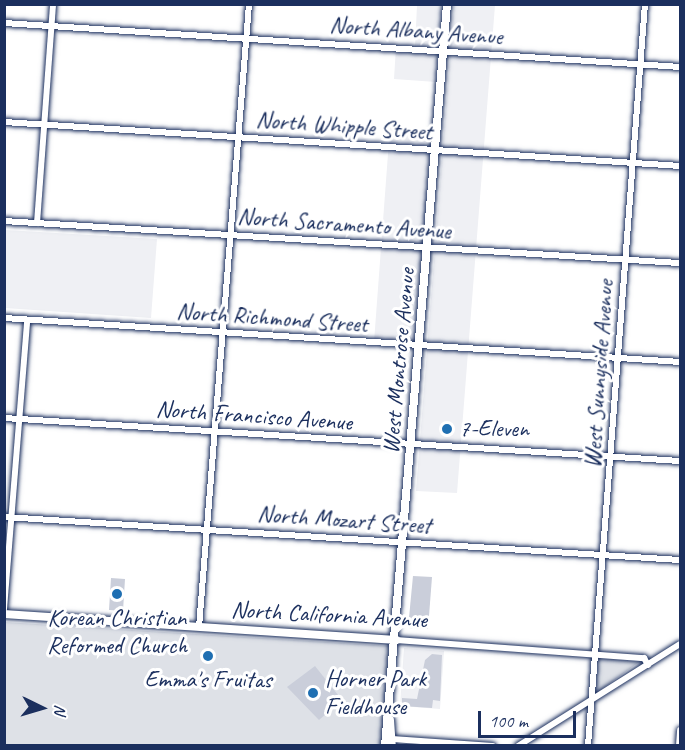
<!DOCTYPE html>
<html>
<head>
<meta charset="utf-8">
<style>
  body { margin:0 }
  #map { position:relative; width:685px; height:750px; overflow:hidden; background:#fff; font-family:Caveat,sans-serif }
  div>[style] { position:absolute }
  .built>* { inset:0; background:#eff0f4 }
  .green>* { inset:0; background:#dee1e7 }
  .building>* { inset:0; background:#caceda }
  .roads { filter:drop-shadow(0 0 2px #1b2f5e) drop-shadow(0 0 2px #1b2f5e) }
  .street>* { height:6px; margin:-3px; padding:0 3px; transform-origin:3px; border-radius:3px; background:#fff }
  .secondary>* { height:8px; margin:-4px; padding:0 4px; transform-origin:4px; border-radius:4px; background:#fff }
  .dots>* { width:16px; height:16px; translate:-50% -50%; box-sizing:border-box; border:3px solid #fff; border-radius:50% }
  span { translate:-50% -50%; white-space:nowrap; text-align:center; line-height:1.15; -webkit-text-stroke:6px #fff; paint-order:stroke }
  .street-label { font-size:24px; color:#1b2f5e }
  .poi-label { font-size:24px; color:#1b2f5e }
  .left { translate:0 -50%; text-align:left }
  .frame { position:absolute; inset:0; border:6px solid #1b2f5e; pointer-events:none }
  .north { position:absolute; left:12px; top:678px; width:60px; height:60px; -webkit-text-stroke:4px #fff; paint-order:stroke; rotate:95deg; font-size:16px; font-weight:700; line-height:24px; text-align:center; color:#1b2f5e }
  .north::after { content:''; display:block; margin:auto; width:21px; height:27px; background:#1b2f5e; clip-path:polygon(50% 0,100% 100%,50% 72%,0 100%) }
  .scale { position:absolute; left:478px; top:711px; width:98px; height:27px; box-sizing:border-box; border:3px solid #1b2f5e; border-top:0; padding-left:8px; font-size:18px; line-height:21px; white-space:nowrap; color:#1b2f5e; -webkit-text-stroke:4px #fff; paint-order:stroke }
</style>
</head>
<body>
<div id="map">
  <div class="built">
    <i style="clip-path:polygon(417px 5px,441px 5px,436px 82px,394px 79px,396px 47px,415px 47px)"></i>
    <i style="clip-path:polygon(454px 5px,495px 5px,457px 493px,416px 491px)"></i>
    <i style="clip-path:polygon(390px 127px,432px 130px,415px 344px,374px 342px)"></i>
    <i style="clip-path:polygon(5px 230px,157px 239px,151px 318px,5px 308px)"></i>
    <i style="clip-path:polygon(404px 648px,444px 651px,440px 709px,400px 706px)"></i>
  </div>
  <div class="green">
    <i style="clip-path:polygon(4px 622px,389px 646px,383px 745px,5px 745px)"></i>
    <i style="clip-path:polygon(599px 658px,602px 658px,639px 662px,595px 694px)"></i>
  </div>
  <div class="building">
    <i style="clip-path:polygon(413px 576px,432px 577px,428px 629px,408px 628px)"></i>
    <i style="clip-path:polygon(111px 578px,125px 579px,123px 611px,109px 610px)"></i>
    <i style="clip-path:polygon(432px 654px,442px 655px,440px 701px,433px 700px,432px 708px,402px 706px,402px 698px,417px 699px,425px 660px)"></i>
    <i style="clip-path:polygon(315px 666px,342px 700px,319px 720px,287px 687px)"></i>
  </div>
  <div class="roads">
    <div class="street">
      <i style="left:4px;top:23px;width:677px;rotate:3.72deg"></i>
      <i style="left:4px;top:122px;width:677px;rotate:3.72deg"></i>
      <i style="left:4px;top:221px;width:677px;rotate:3.56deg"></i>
      <i style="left:37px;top:223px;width:220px;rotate:-85.8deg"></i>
      <i style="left:4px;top:318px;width:677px;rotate:3.72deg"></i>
      <i style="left:4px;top:418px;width:677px;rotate:3.64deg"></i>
      <i style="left:4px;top:517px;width:677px;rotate:3.64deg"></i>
      <i style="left:4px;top:609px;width:290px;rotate:-85.4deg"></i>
      <i style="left:199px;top:627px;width:625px;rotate:-85.41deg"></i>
      <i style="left:396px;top:640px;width:249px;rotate:4.2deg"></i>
      <i style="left:644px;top:658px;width:8px;rotate:60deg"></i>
      <i style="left:392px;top:739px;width:101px;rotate:4deg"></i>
      <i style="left:518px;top:746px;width:191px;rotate:-32.2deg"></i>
      <i style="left:588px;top:746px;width:744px;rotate:-85.61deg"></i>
      <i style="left:679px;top:746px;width:16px;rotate:-86deg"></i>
    </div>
    <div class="secondary">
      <i style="left:4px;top:614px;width:393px;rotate:3.8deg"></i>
      <i style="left:390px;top:720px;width:26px;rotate:86deg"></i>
      <i style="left:385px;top:746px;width:745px;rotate:-85.22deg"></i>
    </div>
  </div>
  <div class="dots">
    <i style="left:447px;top:429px;background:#1f6fb2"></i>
    <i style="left:117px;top:594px;background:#1f6fb2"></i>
    <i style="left:208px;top:656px;background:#1f6fb2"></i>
    <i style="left:313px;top:693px;background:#1f6fb2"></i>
  </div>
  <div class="street-label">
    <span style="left:416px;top:31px;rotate:4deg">North Albany Avenue</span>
    <span style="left:344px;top:126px;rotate:4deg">North Whipple Street</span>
    <span style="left:344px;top:224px;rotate:4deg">North Sacramento Avenue</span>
    <span style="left:272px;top:318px;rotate:4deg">North Richmond Street</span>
    <span style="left:399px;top:361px;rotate:-85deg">West Montrose Avenue</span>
    <span style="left:599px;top:374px;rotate:-86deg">West Sunnyside Avenue</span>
    <span style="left:254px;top:416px;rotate:4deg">North Francisco Avenue</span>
    <span style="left:344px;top:520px;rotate:4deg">North Mozart Street</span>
    <span style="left:329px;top:615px;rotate:3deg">North California Avenue</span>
  </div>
  <div class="poi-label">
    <span class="left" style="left:459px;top:429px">7-Eleven</span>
    <span style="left:117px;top:632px">Korean Christian<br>Reformed Church</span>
    <span class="left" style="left:325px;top:693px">Horner Park<br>Fieldhouse</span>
    <span style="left:208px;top:680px">Emma's Fruitas</span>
  </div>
  <div class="frame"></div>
  <div class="north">N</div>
  <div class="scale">100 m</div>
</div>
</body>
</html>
